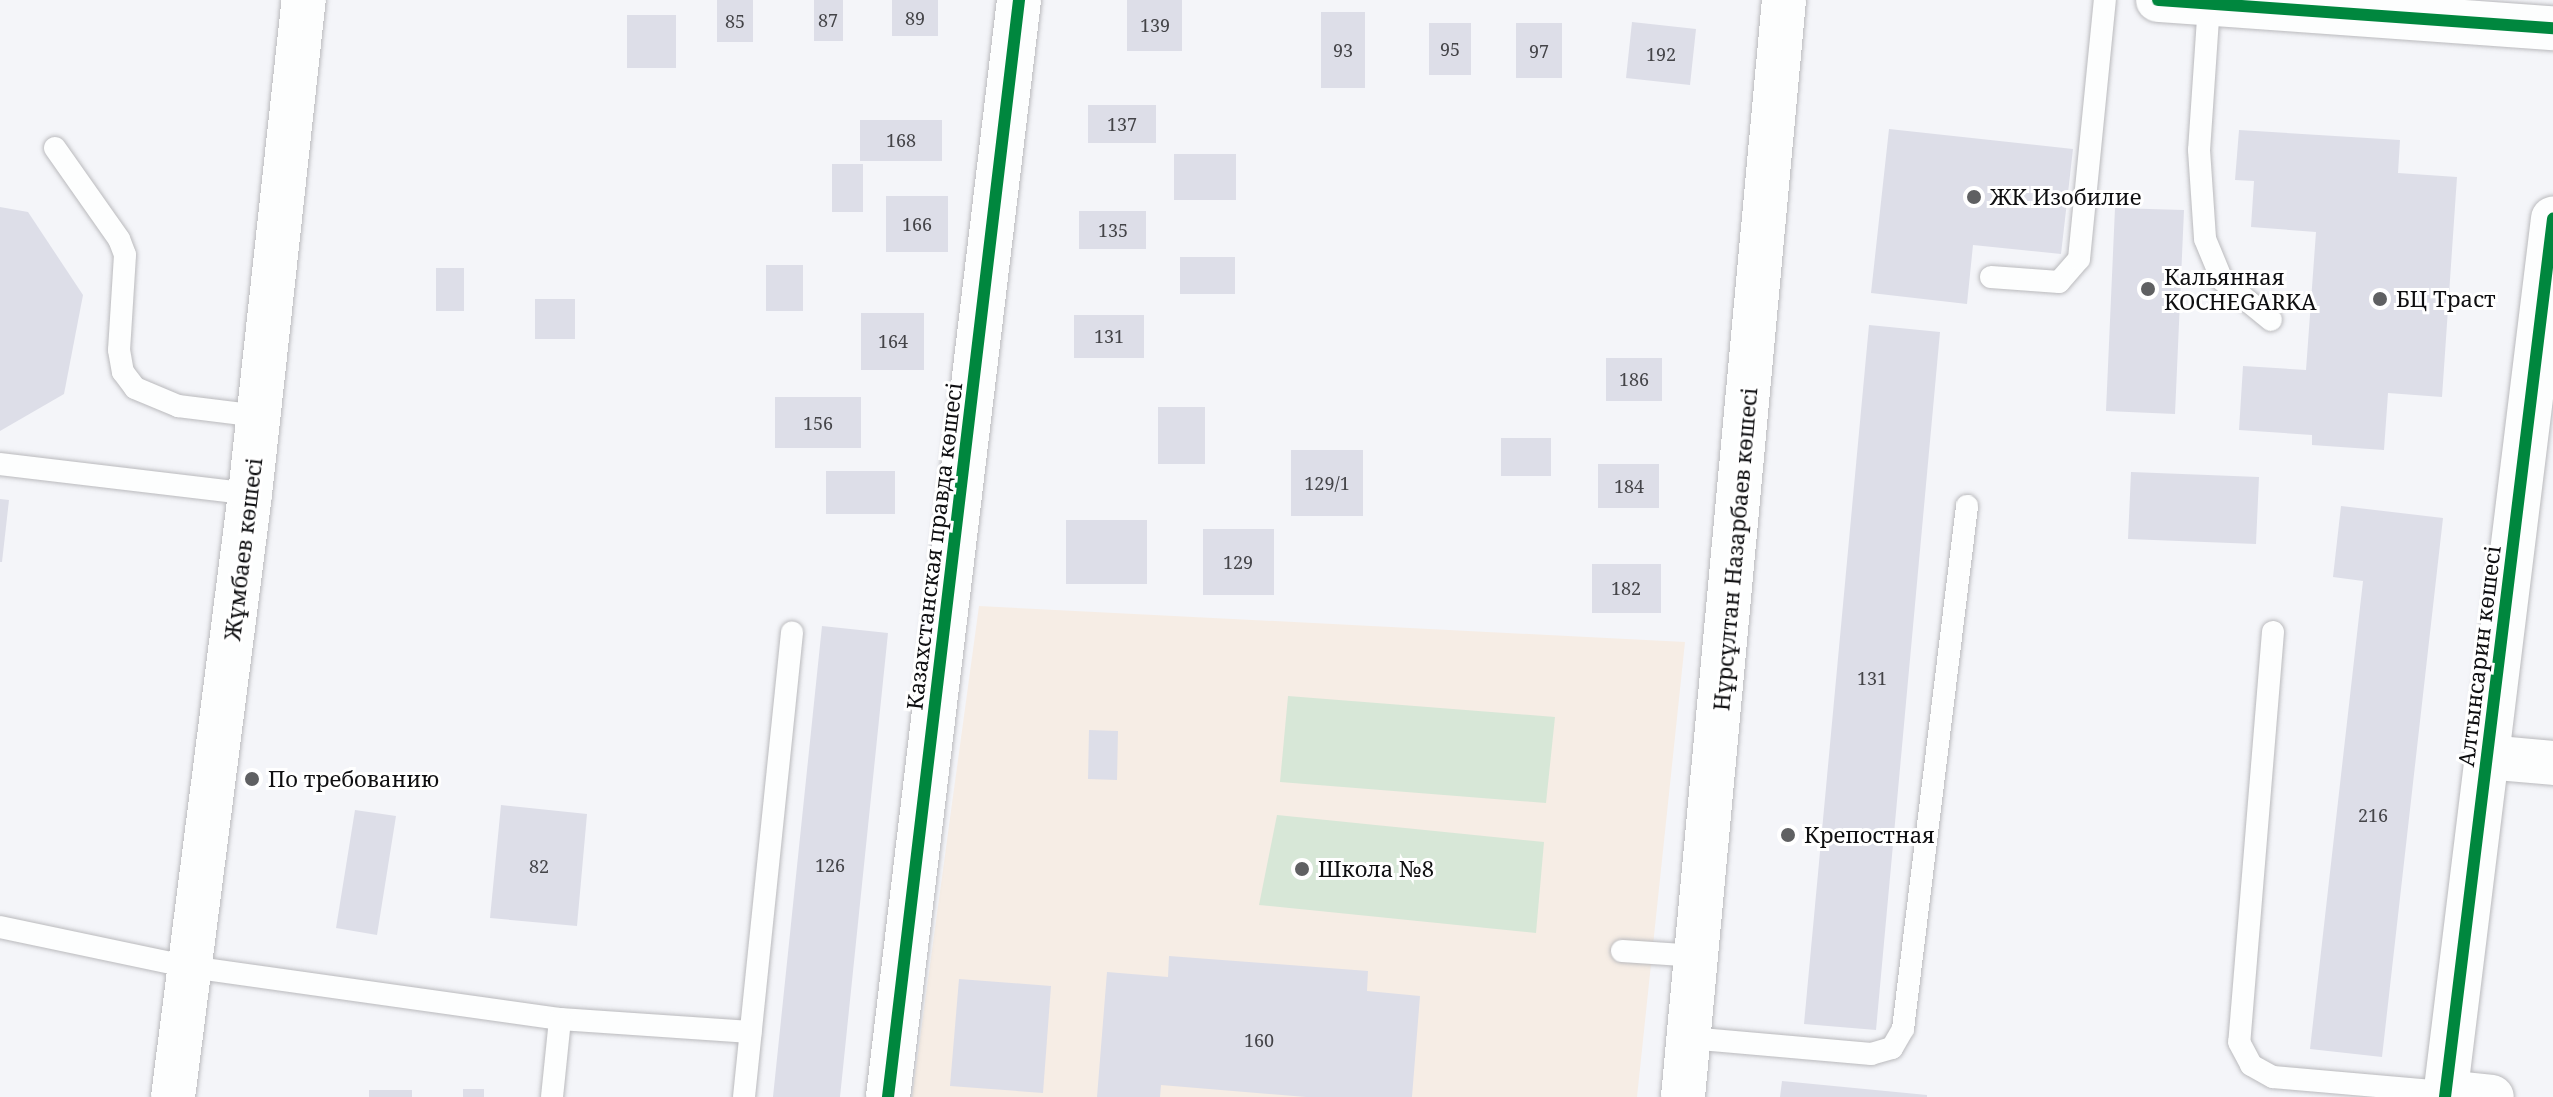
<!DOCTYPE html>
<html>
<head>
<meta charset="utf-8">
<style>
  body { margin:0 }
  #map { position:relative; width:2553px; height:1097px; overflow:hidden; background:#f4f5f9; font-family:"Noto Serif",serif }
  div>[style] { position:absolute }
  .education>* { inset:0; background:#f6ede5 }
  .green>* { inset:0; background:#d7e7d7 }
  .building>* { inset:0; background:#dddee8 }
  .roads { filter:drop-shadow(0 0 2px #bababd) drop-shadow(0 0 2px #bababd) }
  .lane>* { height:22px; margin:-11px; padding:0 11px; transform-origin:11px; border-radius:11px; background:#fdfefe }
  .street>* { height:44px; margin:-22px; padding:0 22px; transform-origin:22px; border-radius:22px; background:#fdfefe }
  .secondary>* { height:44px; margin:-22px; padding:0 22px; transform-origin:22px; border-radius:22px; background:#fdfefe }
  .cycleway>* { height:12px; margin:-6px; padding:0 6px; transform-origin:6px; border-radius:6px; background:#00873e }
  .dots>* { width:22px; height:22px; translate:-50% -50%; box-sizing:border-box; border:4px solid #fff; border-radius:50% }
  span { translate:-50% -50%; white-space:nowrap; text-align:center; line-height:1.15; -webkit-text-stroke:6px #fff; paint-order:stroke }
  .number-label { font-size:18px; color:#444448 }
  .number-label span { -webkit-text-stroke-width:0 }
  .poi-label { font-size:22px; color:#0f0f11 }
  .left { translate:0 -50%; text-align:left }
  .street-label { font-size:22px; color:#0f0f11 }
</style>
</head>
<body>
<div id="map">
  <div class="education">
    <i style="clip-path:polygon(979px 606px,1685px 642px,1637px 1097px,912px 1097px)"></i>
  </div>
  <div class="green">
    <i style="clip-path:polygon(1288px 696px,1555px 717px,1546px 803px,1280px 782px)"></i>
    <i style="clip-path:polygon(1277px 815px,1544px 842px,1536px 933px,1259px 905px)"></i>
  </div>
  <div class="building">
    <i style="clip-path:polygon(717px 0,753px 0,753px 42px,717px 42px)"></i>
    <i style="clip-path:polygon(814px 0,843px 0,843px 41px,814px 41px)"></i>
    <i style="clip-path:polygon(892px 0,938px 0,938px 36px,892px 36px)"></i>
    <i style="clip-path:polygon(1127px 0,1182px 0,1182px 51px,1127px 51px)"></i>
    <i style="clip-path:polygon(1321px 12px,1365px 12px,1365px 88px,1321px 88px)"></i>
    <i style="clip-path:polygon(627px 15px,676px 15px,676px 68px,627px 68px)"></i>
    <i style="clip-path:polygon(1632px 22px,1696px 29px,1690px 85px,1626px 78px)"></i>
    <i style="clip-path:polygon(1429px 23px,1471px 23px,1471px 75px,1429px 75px)"></i>
    <i style="clip-path:polygon(1516px 23px,1562px 23px,1562px 78px,1516px 78px)"></i>
    <i style="clip-path:polygon(1088px 105px,1156px 105px,1156px 143px,1088px 143px)"></i>
    <i style="clip-path:polygon(860px 120px,942px 120px,942px 161px,860px 161px)"></i>
    <i style="clip-path:polygon(1889px 129px,2073px 149px,2061px 254px,1973px 245px,1967px 304px,1871px 293px)"></i>
    <i style="clip-path:polygon(2239px 130px,2400px 140px,2398px 173px,2457px 177px,2442px 397px,2388px 393px,2384px 450px,2312px 445px,2312px 435px,2239px 430px,2243px 366px,2306px 370px,2316px 232px,2251px 227px,2254px 181px,2235px 180px)"></i>
    <i style="clip-path:polygon(1174px 154px,1236px 154px,1236px 200px,1174px 200px)"></i>
    <i style="clip-path:polygon(832px 164px,863px 164px,863px 212px,832px 212px)"></i>
    <i style="clip-path:polygon(886px 196px,948px 196px,948px 252px,886px 252px)"></i>
    <i style="clip-path:polygon(0 207px,28px 212px,83px 295px,64px 394px,0 431px)"></i>
    <i style="clip-path:polygon(2115px 208px,2184px 210px,2175px 414px,2106px 411px)"></i>
    <i style="clip-path:polygon(1079px 211px,1146px 211px,1146px 249px,1079px 249px)"></i>
    <i style="clip-path:polygon(1180px 257px,1235px 257px,1235px 294px,1180px 294px)"></i>
    <i style="clip-path:polygon(766px 265px,803px 265px,803px 311px,766px 311px)"></i>
    <i style="clip-path:polygon(436px 268px,464px 268px,464px 311px,436px 311px)"></i>
    <i style="clip-path:polygon(535px 299px,575px 299px,575px 339px,535px 339px)"></i>
    <i style="clip-path:polygon(861px 313px,924px 313px,924px 370px,861px 370px)"></i>
    <i style="clip-path:polygon(1074px 315px,1144px 315px,1144px 358px,1074px 358px)"></i>
    <i style="clip-path:polygon(1869px 325px,1940px 332px,1876px 1030px,1804px 1024px)"></i>
    <i style="clip-path:polygon(1606px 358px,1662px 358px,1662px 401px,1606px 401px)"></i>
    <i style="clip-path:polygon(775px 397px,861px 397px,861px 448px,775px 448px)"></i>
    <i style="clip-path:polygon(1158px 407px,1205px 407px,1205px 464px,1158px 464px)"></i>
    <i style="clip-path:polygon(1501px 438px,1551px 438px,1551px 476px,1501px 476px)"></i>
    <i style="clip-path:polygon(1291px 450px,1363px 450px,1363px 516px,1291px 516px)"></i>
    <i style="clip-path:polygon(1598px 464px,1659px 464px,1659px 508px,1598px 508px)"></i>
    <i style="clip-path:polygon(826px 471px,895px 471px,895px 514px,826px 514px)"></i>
    <i style="clip-path:polygon(2131px 472px,2259px 477px,2256px 544px,2128px 539px)"></i>
    <i style="clip-path:polygon(0 499px,9px 500px,2px 562px,0 562px)"></i>
    <i style="clip-path:polygon(2341px 506px,2443px 518px,2382px 1057px,2310px 1049px,2363px 581px,2333px 577px)"></i>
    <i style="clip-path:polygon(1066px 520px,1147px 520px,1147px 584px,1066px 584px)"></i>
    <i style="clip-path:polygon(1203px 529px,1274px 529px,1274px 595px,1203px 595px)"></i>
    <i style="clip-path:polygon(1592px 564px,1661px 564px,1661px 613px,1592px 613px)"></i>
    <i style="clip-path:polygon(822px 626px,888px 633px,840px 1097px,773px 1097px)"></i>
    <i style="clip-path:polygon(1089px 730px,1118px 731px,1117px 780px,1088px 779px)"></i>
    <i style="clip-path:polygon(501px 805px,587px 814px,577px 926px,490px 918px)"></i>
    <i style="clip-path:polygon(355px 810px,396px 816px,377px 935px,336px 928px)"></i>
    <i style="clip-path:polygon(1169px 956px,1368px 971px,1367px 991px,1420px 996px,1412px 1097px,1306px 1097px,1161px 1085px,1160px 1097px,1097px 1097px,1107px 972px,1168px 977px)"></i>
    <i style="clip-path:polygon(959px 979px,1051px 986px,1043px 1093px,950px 1086px)"></i>
    <i style="clip-path:polygon(1782px 1081px,1927px 1095px,1927px 1097px,1780px 1097px)"></i>
    <i style="clip-path:polygon(463px 1089px,484px 1089px,484px 1097px,463px 1097px)"></i>
    <i style="clip-path:polygon(369px 1090px,412px 1090px,412px 1097px,369px 1097px)"></i>
  </div>
  <div class="roads">
    <div class="lane">
      <i style="left:2209px;top:4px;width:146px;rotate:93.9deg"></i>
      <i style="left:2199px;top:150px;width:89px;rotate:86.1deg"></i>
      <i style="left:2205px;top:239px;width:44px;rotate:67.5deg"></i>
      <i style="left:2222px;top:280px;width:63px;rotate:39.2deg"></i>
      <i style="left:55px;top:148px;width:111px;rotate:54.9deg"></i>
      <i style="left:119px;top:239px;width:17px;rotate:69deg"></i>
      <i style="left:125px;top:255px;width:95px;rotate:93.6deg"></i>
      <i style="left:119px;top:350px;width:22px;rotate:80deg"></i>
      <i style="left:123px;top:372px;width:20px;rotate:53deg"></i>
      <i style="left:135px;top:388px;width:47px;rotate:22.7deg"></i>
      <i style="left:178px;top:406px;width:81px;rotate:7.1deg"></i>
      <i style="left:1991px;top:277px;width:68px;rotate:4.2deg"></i>
      <i style="left:2059px;top:282px;width:30px;rotate:-49deg"></i>
      <i style="left:2079px;top:259px;width:260px;rotate:-84.3deg"></i>
      <i style="left:0;top:464px;width:252px;rotate:6.8deg"></i>
      <i style="left:2273px;top:632px;width:411px;rotate:94.7deg"></i>
      <i style="left:2239px;top:1042px;width:26px;rotate:62deg"></i>
      <i style="left:2251px;top:1065px;width:25px;rotate:29deg"></i>
      <i style="left:2273px;top:1077px;width:174px;rotate:5deg"></i>
      <i style="left:0;top:927px;width:194px;rotate:11.9deg"></i>
      <i style="left:190px;top:967px;width:374px;rotate:8deg"></i>
      <i style="left:560px;top:1019px;width:191px;rotate:3.9deg"></i>
      <i style="left:1622px;top:951px;width:76px;rotate:3.8deg"></i>
      <i style="left:1689px;top:1038px;width:183px;rotate:5deg"></i>
      <i style="left:1871px;top:1054px;width:22px;rotate:-16deg"></i>
      <i style="left:1892px;top:1048px;width:22px;rotate:-60deg"></i>
      <i style="left:1903px;top:1029px;width:527px;rotate:-83.02deg"></i>
      <i style="left:552px;top:1097px;width:78px;rotate:-84.1deg"></i>
      <i style="left:744px;top:1097px;width:467px;rotate:-84.1deg"></i>
    </div>
    <div class="street">
      <i style="left:2486px;top:757px;width:67px;rotate:5.1deg"></i>
      <i style="left:2446px;top:1092px;width:46px;rotate:6.2deg"></i>
      <i style="left:888px;top:1097px;width:1105px;rotate:-83.19deg"></i>
    </div>
    <div class="secondary">
      <i style="left:2158px;top:0;width:396px;rotate:4.1deg"></i>
      <i style="left:173px;top:1097px;width:608px;rotate:-82.72deg"></i>
      <i style="left:250px;top:494px;width:497px;rotate:-83.8deg"></i>
      <i style="left:1683px;top:1097px;width:1102px;rotate:-84.74deg"></i>
      <i style="left:2445px;top:1097px;width:885px;rotate:-82.99deg"></i>
    </div>
  </div>
  <div class="cycleway">
    <i style="left:2158px;top:0;width:396px;rotate:4.1deg"></i>
    <i style="left:888px;top:1097px;width:1105px;rotate:-83.19deg"></i>
    <i style="left:2445px;top:1097px;width:885px;rotate:-82.99deg"></i>
  </div>
  <div class="dots">
    <i style="left:1974px;top:197px;background:#5f6062"></i>
    <i style="left:2148px;top:289px;background:#5f6062"></i>
    <i style="left:2380px;top:299px;background:#5f6062"></i>
    <i style="left:252px;top:779px;background:#5f6062"></i>
    <i style="left:1788px;top:835px;background:#5f6062"></i>
    <i style="left:1302px;top:869px;background:#5f6062"></i>
  </div>
  <div class="number-label">
    <span style="left:915px;top:18px">89</span>
    <span style="left:828px;top:20px">87</span>
    <span style="left:735px;top:21px">85</span>
    <span style="left:1155px;top:25px">139</span>
    <span style="left:1450px;top:49px">95</span>
    <span style="left:1343px;top:50px">93</span>
    <span style="left:1539px;top:51px">97</span>
    <span style="left:1661px;top:54px">192</span>
    <span style="left:1122px;top:124px">137</span>
    <span style="left:901px;top:140px">168</span>
    <span style="left:917px;top:224px">166</span>
    <span style="left:1113px;top:230px">135</span>
    <span style="left:1109px;top:336px">131</span>
    <span style="left:893px;top:341px">164</span>
    <span style="left:1634px;top:379px">186</span>
    <span style="left:818px;top:423px">156</span>
    <span style="left:1327px;top:483px">129/1</span>
    <span style="left:1629px;top:486px">184</span>
    <span style="left:1238px;top:562px">129</span>
    <span style="left:1626px;top:588px">182</span>
    <span style="left:1872px;top:678px">131</span>
    <span style="left:2373px;top:815px">216</span>
    <span style="left:830px;top:865px">126</span>
    <span style="left:539px;top:866px">82</span>
    <span style="left:1259px;top:1040px">160</span>
  </div>
  <div class="poi-label">
    <span class="left" style="left:1990px;top:197px">ЖК Изобилие</span>
    <span class="left" style="left:2164px;top:289px">Кальянная<br>KOCHEGARKA</span>
    <span class="left" style="left:2396px;top:299px">БЦ Траст</span>
    <span class="left" style="left:268px;top:779px">По требованию</span>
    <span class="left" style="left:1804px;top:835px">Крепостная</span>
    <span class="left" style="left:1318px;top:869px">Школа №8</span>
  </div>
  <div class="street-label">
    <span style="left:934px;top:546px;rotate:-83deg">Казахстанская правда көшесі</span>
    <span style="left:243px;top:549px;rotate:-83deg">Жұмбаев көшесі</span>
    <span style="left:1735px;top:549px;rotate:-85deg">Нұрсұлтан Назарбаев көшесі</span>
    <span style="left:2479px;top:656px;rotate:-83deg">Алтынсарин көшесі</span>
  </div>
</div>
</body>
</html>
